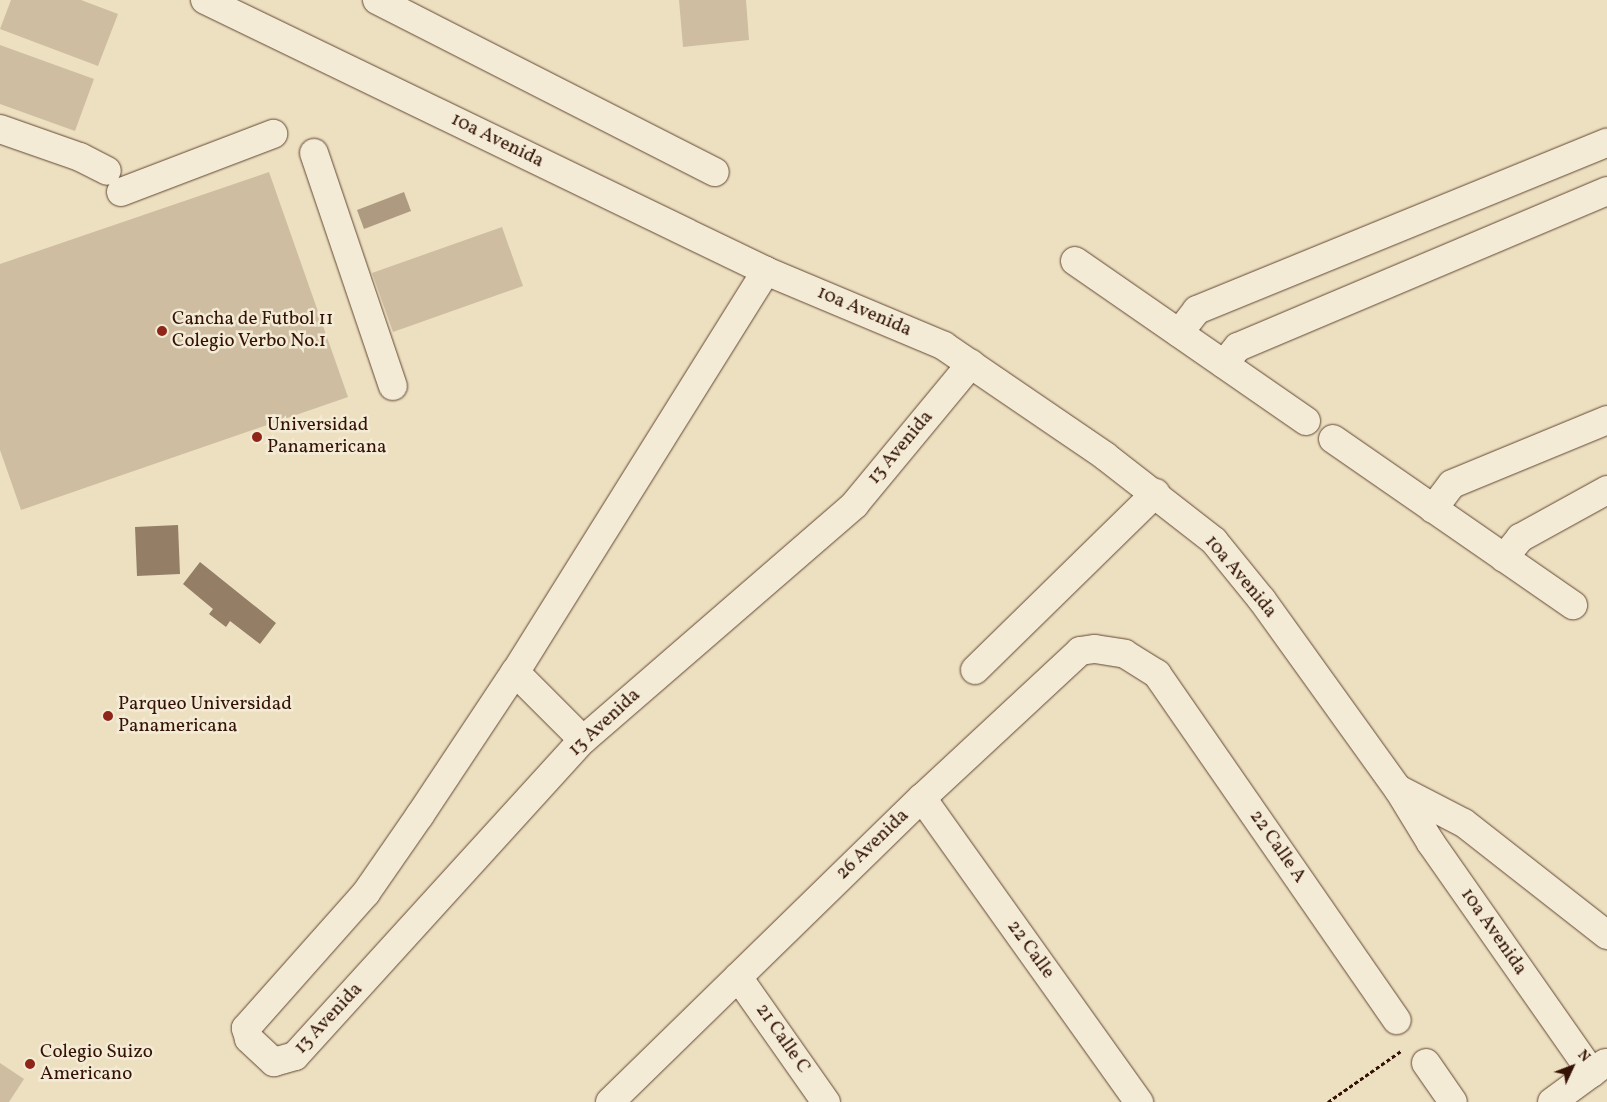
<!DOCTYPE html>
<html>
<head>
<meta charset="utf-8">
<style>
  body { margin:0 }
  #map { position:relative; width:1607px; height:1102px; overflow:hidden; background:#ede0c0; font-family:Vollkorn,serif }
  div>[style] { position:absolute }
  .green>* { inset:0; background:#cebda0 }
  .water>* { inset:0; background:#ae9a80 }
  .building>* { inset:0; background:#947e66 }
  .path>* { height:3px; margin-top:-1.5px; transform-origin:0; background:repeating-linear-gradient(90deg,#341305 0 4px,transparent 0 6.5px) }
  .roads { filter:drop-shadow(0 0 1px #624634) drop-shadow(0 0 1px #624634) }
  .minor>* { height:28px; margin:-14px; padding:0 14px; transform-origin:14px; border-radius:14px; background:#f3ebd6 }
  .dots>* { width:14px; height:14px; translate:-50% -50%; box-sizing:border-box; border:2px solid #f3ebd6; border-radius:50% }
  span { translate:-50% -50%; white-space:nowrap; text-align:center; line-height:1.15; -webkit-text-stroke:5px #f3ebd6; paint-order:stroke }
  .street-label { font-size:19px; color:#341305 }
  .poi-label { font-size:19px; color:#341305 }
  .left { translate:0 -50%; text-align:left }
  .north { position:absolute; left:1547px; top:1042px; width:50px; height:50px; -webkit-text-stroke:4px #f3ebd6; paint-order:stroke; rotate:47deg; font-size:14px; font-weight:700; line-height:20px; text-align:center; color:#341305 }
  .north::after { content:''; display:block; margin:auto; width:18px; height:22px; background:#341305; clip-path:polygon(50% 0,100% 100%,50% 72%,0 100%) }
</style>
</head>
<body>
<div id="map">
  <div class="green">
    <i style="clip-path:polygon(11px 0,81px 0,118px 14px,98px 66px,0 29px)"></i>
    <i style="clip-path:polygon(679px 0,746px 0,749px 40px,683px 47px)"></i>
    <i style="clip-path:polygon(0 45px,94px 79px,75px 131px,0 104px)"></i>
    <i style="clip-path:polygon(269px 172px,348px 397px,21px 510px,0 450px,0 264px)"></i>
    <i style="clip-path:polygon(502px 227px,523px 286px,393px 332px,372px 273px)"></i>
    <i style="clip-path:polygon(0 1063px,24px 1079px,9px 1102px,0 1102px)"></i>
  </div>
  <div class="water">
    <i style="clip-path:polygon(404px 192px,411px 211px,364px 229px,357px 210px)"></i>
  </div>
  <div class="building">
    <i style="clip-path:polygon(178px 525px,180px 574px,137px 576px,135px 527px)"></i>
    <i style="clip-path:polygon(200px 562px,276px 623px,260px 644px,230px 621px,226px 627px,209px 614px,213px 609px,183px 584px)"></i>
  </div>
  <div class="path">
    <i style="left:1328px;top:1102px;width:89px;rotate:-34.9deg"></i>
  </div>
  <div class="roads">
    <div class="minor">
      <i style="left:205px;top:0;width:623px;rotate:25.78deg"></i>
      <i style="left:766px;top:271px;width:193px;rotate:22.8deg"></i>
      <i style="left:944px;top:346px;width:195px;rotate:34.3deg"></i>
      <i style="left:1105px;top:456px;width:138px;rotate:37.9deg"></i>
      <i style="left:1214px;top:541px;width:76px;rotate:50.9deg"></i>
      <i style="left:1262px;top:600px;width:233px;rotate:54.3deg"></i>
      <i style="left:377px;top:0;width:379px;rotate:27deg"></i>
      <i style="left:0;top:129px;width:85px;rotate:19.3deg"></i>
      <i style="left:80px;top:157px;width:30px;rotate:27deg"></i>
      <i style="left:314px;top:153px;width:246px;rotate:71.3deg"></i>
      <i style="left:121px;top:192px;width:163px;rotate:-20.9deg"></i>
      <i style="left:1075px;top:261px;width:281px;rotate:34.7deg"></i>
      <i style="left:766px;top:271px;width:473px;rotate:122deg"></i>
      <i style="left:515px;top:672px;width:172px;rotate:123.6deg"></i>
      <i style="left:420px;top:815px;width:95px;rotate:124.7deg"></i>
      <i style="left:366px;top:893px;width:181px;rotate:131.6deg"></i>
      <i style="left:246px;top:1028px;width:11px;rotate:75deg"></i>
      <i style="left:249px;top:1039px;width:34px;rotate:43deg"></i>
      <i style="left:274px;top:1062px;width:22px;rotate:-16deg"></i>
      <i style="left:295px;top:1056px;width:428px;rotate:-47.7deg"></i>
      <i style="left:583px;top:740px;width:360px;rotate:-40.9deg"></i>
      <i style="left:855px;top:504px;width:182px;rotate:-50.4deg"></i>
      <i style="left:1179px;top:333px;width:29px;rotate:-52deg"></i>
      <i style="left:1197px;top:310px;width:443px;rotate:-22.2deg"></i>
      <i style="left:1224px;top:364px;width:22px;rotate:-51deg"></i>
      <i style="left:1238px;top:347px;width:401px;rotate:-22.9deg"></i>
      <i style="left:1333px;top:439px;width:292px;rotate:34.7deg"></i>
      <i style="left:1433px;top:509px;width:31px;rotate:-53deg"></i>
      <i style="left:1452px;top:484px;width:168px;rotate:-22.4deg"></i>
      <i style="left:1504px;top:558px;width:26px;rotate:-51deg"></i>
      <i style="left:1520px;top:538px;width:99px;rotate:-28.9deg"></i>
      <i style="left:975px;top:670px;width:253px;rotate:-44.4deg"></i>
      <i style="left:515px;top:672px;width:96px;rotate:45deg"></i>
      <i style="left:922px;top:798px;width:374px;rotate:54.5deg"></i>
      <i style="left:738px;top:977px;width:153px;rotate:54.9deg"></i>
      <i style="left:1426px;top:1063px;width:47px;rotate:55.3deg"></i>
      <i style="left:1592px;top:1073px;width:281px;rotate:-125deg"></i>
      <i style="left:1431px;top:843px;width:63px;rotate:-121.4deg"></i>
      <i style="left:1398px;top:789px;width:74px;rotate:27.3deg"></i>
      <i style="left:1464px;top:823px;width:182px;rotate:38.1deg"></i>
      <i style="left:610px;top:1102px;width:436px;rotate:-44.3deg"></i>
      <i style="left:922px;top:798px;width:216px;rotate:-42.9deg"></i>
      <i style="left:1080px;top:651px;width:15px;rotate:-8deg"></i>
      <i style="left:1095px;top:649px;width:30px;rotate:9deg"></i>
      <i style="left:1125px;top:654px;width:38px;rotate:32deg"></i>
      <i style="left:1157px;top:674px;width:421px;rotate:55.3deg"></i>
      <i style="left:1552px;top:1102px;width:66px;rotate:-36.3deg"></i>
    </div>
  </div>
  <div class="dots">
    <i style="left:162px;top:331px;background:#8f2418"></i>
    <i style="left:257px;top:437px;background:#8f2418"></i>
    <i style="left:108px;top:716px;background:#8f2418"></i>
    <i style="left:30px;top:1064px;background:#8f2418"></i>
  </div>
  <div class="street-label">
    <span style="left:497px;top:141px;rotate:26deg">10a Avenida</span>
    <span style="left:864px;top:312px;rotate:23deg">10a Avenida</span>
    <span style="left:901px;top:448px;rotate:-50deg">13 Avenida</span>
    <span style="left:1240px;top:577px;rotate:50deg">10a Avenida</span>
    <span style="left:605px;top:723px;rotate:-43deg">13 Avenida</span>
    <span style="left:873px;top:845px;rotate:-44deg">26 Avenida</span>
    <span style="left:1277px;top:847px;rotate:55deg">22 Calle A</span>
    <span style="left:1493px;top:932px;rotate:55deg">10a Avenida</span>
    <span style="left:1030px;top:950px;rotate:54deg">22 Calle</span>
    <span style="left:329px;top:1019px;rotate:-47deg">13 Avenida</span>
    <span style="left:782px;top:1039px;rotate:55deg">21 Calle C</span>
  </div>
  <div class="poi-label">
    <span class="left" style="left:172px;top:331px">Cancha de Futbol 11<br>Colegio Verbo No.1</span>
    <span class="left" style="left:267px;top:437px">Universidad<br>Panamericana</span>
    <span class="left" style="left:118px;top:716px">Parqueo Universidad<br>Panamericana</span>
    <span class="left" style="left:40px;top:1064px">Colegio Suizo<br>Americano</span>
  </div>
  <div class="north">N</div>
</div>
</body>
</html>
